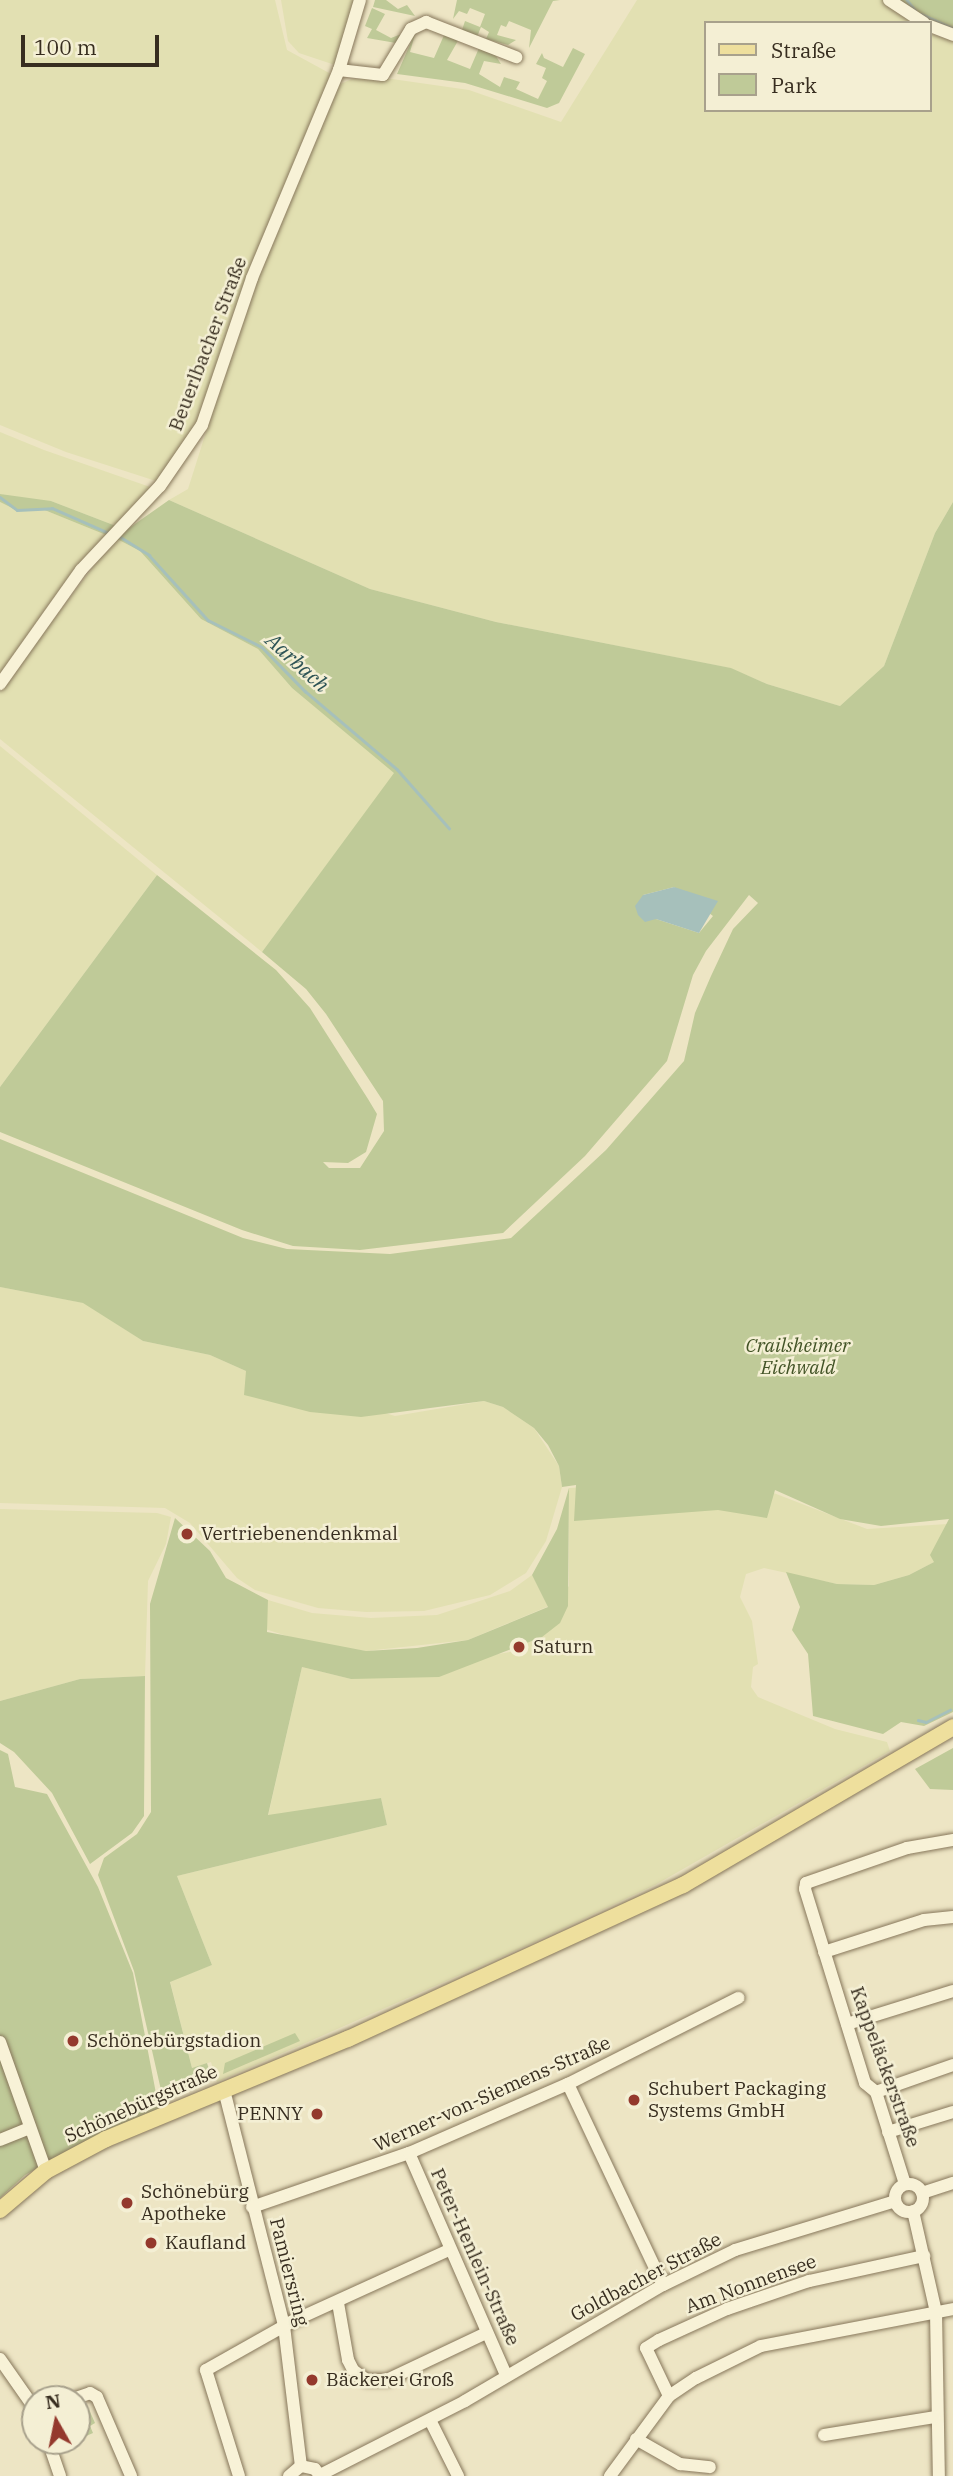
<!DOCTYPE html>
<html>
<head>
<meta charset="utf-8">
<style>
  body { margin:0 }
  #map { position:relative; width:953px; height:2476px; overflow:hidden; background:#ede5c4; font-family:"IBM Plex Serif",serif }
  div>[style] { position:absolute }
  .farmland>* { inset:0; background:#e2e0b2 }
  .green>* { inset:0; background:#bfca98 }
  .water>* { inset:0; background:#a6c0bb }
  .stream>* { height:2.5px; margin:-1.25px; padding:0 1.25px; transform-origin:1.25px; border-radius:1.25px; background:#a6c0bb }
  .roads { filter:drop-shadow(0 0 2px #87775b) drop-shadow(0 0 2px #87775b) }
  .minor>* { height:12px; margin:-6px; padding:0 6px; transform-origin:6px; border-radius:6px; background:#f8f2d7 }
  .minor>.ring { margin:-6px; padding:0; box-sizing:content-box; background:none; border:12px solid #f8f2d7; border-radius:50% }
  .major>* { height:16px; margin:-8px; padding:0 8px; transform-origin:8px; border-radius:8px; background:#eedf9d }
  .dots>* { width:19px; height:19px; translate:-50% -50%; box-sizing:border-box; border:4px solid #f4efd4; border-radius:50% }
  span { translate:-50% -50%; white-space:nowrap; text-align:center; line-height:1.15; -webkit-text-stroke:5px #f4efd4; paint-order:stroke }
  .street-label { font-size:19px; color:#372d1f }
  .park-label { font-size:19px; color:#425326; font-style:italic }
  .poi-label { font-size:19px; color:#372d1f }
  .left { translate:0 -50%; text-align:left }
  .right { translate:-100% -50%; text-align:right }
  .water-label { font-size:21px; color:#2e5456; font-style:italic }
  .legend { position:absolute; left:704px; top:21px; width:228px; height:91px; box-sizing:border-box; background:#f4efd4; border:2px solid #a8a18c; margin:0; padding:9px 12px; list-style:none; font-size:21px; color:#372d1f }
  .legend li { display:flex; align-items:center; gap:14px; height:35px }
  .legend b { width:35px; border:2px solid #a8a18c }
  .north { position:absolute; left:21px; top:2385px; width:70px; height:70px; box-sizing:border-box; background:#f4efd4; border:2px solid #a8a18c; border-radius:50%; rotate:351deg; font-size:19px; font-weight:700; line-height:28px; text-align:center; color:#372d1f }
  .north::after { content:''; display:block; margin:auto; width:24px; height:32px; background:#94392d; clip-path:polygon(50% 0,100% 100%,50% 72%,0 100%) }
  .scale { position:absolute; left:21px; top:35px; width:138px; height:32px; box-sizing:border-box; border:4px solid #372d1f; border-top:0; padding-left:9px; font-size:21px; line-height:24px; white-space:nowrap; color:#372d1f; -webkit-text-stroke:5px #f4efd4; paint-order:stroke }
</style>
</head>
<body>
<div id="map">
  <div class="farmland">
    <i style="clip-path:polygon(0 0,275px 0,287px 50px,331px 74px,197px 430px,164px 479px,156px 481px,66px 452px,0 425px)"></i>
    <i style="clip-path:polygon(281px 0,354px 0,335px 65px,299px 53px,288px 41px)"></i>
    <i style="clip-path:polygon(637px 0,885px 0,911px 23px,706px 23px,706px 110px,930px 110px,930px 34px,953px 41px,953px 502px,935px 533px,884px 666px,840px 706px,767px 684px,730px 668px,496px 622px,370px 589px,169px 500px,188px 489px,250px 293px,338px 85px,352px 79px,392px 79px,469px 90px,561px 122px)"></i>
    <i style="clip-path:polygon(0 432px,44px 450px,153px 488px,116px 526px,51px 501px,24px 501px,0 494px)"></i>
    <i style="clip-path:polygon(0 502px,16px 510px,42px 509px,106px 535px,0 675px)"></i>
    <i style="clip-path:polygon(115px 538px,140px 551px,201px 619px,258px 649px,292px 688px,395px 773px,262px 952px,0 739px,0 690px)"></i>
    <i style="clip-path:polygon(0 746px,157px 875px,0 1087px)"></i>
    <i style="clip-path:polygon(0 1287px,84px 1303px,143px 1341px,210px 1355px,246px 1371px,395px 1416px,484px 1401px,503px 1407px,534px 1428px,559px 1466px,562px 1487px,546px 1541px,526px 1573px,490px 1595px,424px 1611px,366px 1612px,318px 1608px,255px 1590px,237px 1578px,190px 1523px,165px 1508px,0 1503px)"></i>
    <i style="clip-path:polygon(735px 1478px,867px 1529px,948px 1524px,934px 1562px,909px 1575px,874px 1585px,837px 1584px,764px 1568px,746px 1574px,740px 1597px,752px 1621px,758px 1664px,753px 1667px,751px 1687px,758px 1697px,835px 1729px,887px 1742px,890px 1751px,655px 1885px,528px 1945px,217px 2082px,211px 2062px,192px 2068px,170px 1981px,212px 1965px,177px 1876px,387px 1825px,381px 1798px,268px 1816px,302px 1667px,351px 1679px,516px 1651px,569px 1586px,569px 1488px)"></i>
    <i style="clip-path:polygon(0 1509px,157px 1513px,171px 1517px,166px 1544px,148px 1581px,145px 1676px,80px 1679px,0 1701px)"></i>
    <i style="clip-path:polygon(532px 1575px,549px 1606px,468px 1640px,366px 1651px,306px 1642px,265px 1629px,268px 1600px,312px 1613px,371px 1618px,437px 1615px,510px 1591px)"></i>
  </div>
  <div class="green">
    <i style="clip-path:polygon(375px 0,386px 0,398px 9px,407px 5px,415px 16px,373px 7px)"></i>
    <i style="clip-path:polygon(457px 0,560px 0,553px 1px,529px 48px,531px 30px,509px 21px,506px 27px,501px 25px,497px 35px,516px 40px,508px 45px,486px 39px,489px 32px,481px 27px,477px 37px,462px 30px,465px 21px,480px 27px,485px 14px,470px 8px,467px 14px,459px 11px,453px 19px)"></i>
    <i style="clip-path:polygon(899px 0,953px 0,953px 31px,933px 23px)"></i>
    <i style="clip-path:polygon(372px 8px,385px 14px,376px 30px,391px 38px,404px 33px,396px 43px,367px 38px,372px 29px,365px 26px)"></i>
    <i style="clip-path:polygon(416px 31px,410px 52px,434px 58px,445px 33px,459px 39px,447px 60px,470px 69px,479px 48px,494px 53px,501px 64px,484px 61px,479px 74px,500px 87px,504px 77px,520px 82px,516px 89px,538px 99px,547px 81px,542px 78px,546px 68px,536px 64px,542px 53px,544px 58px,563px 67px,573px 48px,585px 54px,559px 103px,547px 108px,465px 83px,397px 74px)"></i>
    <i style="clip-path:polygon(0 494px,51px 501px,116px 526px,106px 535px,42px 509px,16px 510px,0 502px)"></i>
    <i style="clip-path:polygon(evenodd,169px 500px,370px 589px,496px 622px,731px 668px,767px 684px,840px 706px,884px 666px,935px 533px,953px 502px,953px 1712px,924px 1726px,901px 1722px,883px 1734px,813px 1716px,808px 1654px,792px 1630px,800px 1607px,786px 1572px,837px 1584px,874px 1585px,909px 1575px,934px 1562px,930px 1555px,949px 1519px,881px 1526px,840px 1519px,775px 1490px,767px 1518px,718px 1510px,574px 1521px,576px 1485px,562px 1487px,559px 1466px,548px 1445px,534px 1428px,503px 1407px,484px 1401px,361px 1417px,310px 1412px,244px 1395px,246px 1371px,210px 1355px,143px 1341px,83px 1303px,0 1287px,0 1139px,243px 1238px,287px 1249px,390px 1254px,511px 1238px,606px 1150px,684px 1061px,695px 1013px,711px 976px,733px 929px,758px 903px,749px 895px,706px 951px,693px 975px,667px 1061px,585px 1156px,503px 1233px,360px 1250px,293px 1246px,242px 1230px,0 1132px,0 1087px,157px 875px,276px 970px,310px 1008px,368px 1099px,377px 1114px,366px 1152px,348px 1163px,323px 1162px,329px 1168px,360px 1168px,384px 1131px,383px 1101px,326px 1014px,306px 989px,262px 952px,394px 773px,292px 688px,258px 649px,201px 619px,140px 551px,115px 538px,169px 500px,674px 887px,713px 916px,699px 933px,656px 919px,643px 895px,674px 887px)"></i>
    <i style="clip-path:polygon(569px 1488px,568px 1606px,560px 1623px,542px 1637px,439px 1677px,351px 1679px,302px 1667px,268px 1815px,381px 1798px,387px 1825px,177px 1876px,212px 1965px,170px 1982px,192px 2068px,207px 2063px,212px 2079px,163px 2099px,134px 1971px,98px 1875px,104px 1858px,137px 1834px,151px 1812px,150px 1604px,175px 1518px,210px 1551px,226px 1578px,268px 1600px,267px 1632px,366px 1651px,417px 1648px,468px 1640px,548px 1607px,532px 1575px,557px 1529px)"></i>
    <i style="clip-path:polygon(145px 1676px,144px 1816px,132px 1833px,90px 1864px,52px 1793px,14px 1752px,0 1743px,0 1701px,80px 1679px)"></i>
    <i style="clip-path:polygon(953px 1748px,953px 1790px,930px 1789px,915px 1769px)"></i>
    <i style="clip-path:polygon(0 1750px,8px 1754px,15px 1787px,47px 1794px,98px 1887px,133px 1973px,159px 2109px,70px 2150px,25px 2175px,0 2198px)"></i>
    <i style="clip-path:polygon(295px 2033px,300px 2041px,223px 2074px,225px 2063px)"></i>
    <i style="clip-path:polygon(87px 2405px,95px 2423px,90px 2426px,93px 2433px,77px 2440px,77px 2409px)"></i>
  </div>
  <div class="water">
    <i style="clip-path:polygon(674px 887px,718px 901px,699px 933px,656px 919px,645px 922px,638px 915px,635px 906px,643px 895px)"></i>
  </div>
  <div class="stream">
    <i style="left:907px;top:0;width:13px;rotate:51deg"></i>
    <i style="left:921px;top:14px;width:35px;rotate:24deg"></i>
    <i style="left:0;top:497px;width:21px;rotate:37deg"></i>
    <i style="left:17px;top:510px;width:35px;rotate:-3deg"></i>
    <i style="left:52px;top:508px;width:62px;rotate:23.7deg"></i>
    <i style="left:119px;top:536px;width:36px;rotate:32deg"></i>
    <i style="left:149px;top:555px;width:88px;rotate:47.8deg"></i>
    <i style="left:208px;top:620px;width:60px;rotate:26.6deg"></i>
    <i style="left:262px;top:647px;width:62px;rotate:45.7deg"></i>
    <i style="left:305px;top:691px;width:121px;rotate:40.3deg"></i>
    <i style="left:397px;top:769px;width:79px;rotate:48.6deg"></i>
    <i style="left:918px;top:1720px;width:8px;rotate:14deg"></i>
    <i style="left:926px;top:1722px;width:27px;rotate:-27deg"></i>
  </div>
  <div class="roads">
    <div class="minor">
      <i style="left:889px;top:0;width:42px;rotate:33.3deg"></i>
      <i style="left:930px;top:26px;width:25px;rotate:21deg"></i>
      <i style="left:339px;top:70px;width:44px;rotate:6.5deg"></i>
      <i style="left:383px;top:75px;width:54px;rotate:-58.7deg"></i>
      <i style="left:411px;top:29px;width:17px;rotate:-25deg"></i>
      <i style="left:426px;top:22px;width:97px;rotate:21.3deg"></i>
      <i style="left:0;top:684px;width:140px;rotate:-54.6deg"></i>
      <i style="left:81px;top:570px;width:115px;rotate:-46.8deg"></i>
      <i style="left:160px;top:486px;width:74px;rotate:-55.5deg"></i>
      <i style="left:202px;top:425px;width:155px;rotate:-71.2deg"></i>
      <i style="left:252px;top:278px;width:225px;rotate:-67.3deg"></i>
      <i style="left:339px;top:70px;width:73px;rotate:-73.3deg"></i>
      <i style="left:824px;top:1952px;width:105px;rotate:-17.7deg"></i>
      <i style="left:924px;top:1920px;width:29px;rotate:-6deg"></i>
      <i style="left:847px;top:2024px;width:111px;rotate:-17.3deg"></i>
      <i style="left:0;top:2042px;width:137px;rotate:70.4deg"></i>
      <i style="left:568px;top:2084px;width:222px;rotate:64.7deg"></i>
      <i style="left:224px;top:2090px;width:244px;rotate:75.7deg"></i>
      <i style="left:284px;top:2326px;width:141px;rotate:83.1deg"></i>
      <i style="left:876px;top:2092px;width:82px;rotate:-19.3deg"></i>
      <i style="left:888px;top:2132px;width:68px;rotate:-17.1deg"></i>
      <i style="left:0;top:2140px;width:31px;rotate:-22deg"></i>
      <i style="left:409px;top:2153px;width:242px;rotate:66.4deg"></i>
      <i style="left:905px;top:2184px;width:96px;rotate:-107.5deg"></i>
      <i style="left:876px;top:2092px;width:14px;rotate:-141deg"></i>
      <i style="left:865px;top:2083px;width:203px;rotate:-107.2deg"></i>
      <i style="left:805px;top:1889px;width:6px;rotate:-81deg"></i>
      <i style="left:806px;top:1883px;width:107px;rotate:-19.1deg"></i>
      <i style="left:907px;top:1848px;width:47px;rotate:-9.9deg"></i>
      <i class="ring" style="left:895px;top:2184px;width:16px;height:16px"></i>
      <i style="left:922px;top:2193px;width:33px;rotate:-18deg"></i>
      <i style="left:252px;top:2207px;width:166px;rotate:-19deg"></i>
      <i style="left:409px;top:2153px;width:173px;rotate:-23.5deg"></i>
      <i style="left:568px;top:2084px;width:191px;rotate:-26.8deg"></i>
      <i style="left:913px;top:2211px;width:104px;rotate:77.2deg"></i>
      <i style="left:936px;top:2312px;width:164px;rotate:89deg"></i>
      <i style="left:338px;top:2303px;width:58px;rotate:80deg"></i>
      <i style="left:348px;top:2360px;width:11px;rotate:63deg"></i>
      <i style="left:353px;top:2370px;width:17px;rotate:36deg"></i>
      <i style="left:367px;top:2380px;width:20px"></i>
      <i style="left:387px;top:2380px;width:110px;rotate:-25.4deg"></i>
      <i style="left:0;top:2359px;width:61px;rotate:55deg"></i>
      <i style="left:669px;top:2396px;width:53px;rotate:-115.6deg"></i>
      <i style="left:646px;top:2348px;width:15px;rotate:-32deg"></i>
      <i style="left:659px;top:2340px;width:75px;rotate:-24.5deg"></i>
      <i style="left:727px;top:2309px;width:87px;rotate:-18.9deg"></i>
      <i style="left:809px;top:2281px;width:118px;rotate:-12.3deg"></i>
      <i style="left:73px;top:2399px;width:18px;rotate:-19deg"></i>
      <i style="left:90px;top:2393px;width:8px;rotate:30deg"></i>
      <i style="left:97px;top:2397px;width:86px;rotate:66.7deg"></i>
      <i style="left:430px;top:2420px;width:63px;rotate:63.4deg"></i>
      <i style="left:824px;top:2435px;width:112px;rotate:-9.2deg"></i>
      <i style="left:636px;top:2439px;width:51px;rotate:29.6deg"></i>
      <i style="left:680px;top:2464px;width:30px;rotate:6deg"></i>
      <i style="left:48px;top:2441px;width:37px;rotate:71deg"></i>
      <i style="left:320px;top:2475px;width:163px;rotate:-27deg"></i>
      <i style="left:465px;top:2401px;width:229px;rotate:-30.4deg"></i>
      <i style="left:663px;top:2285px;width:80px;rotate:-25.9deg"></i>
      <i style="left:735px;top:2250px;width:167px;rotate:-17deg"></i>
      <i style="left:239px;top:2476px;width:111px;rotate:-107.3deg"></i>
      <i style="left:206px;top:2370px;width:100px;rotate:-29.4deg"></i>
      <i style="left:293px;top:2321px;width:171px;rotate:-24.5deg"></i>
      <i style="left:289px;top:2476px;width:16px;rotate:-40deg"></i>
      <i style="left:301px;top:2466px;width:14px;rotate:12deg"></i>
      <i style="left:315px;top:2469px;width:9px;rotate:54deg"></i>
      <i style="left:610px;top:2476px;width:99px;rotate:-53.6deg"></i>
      <i style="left:669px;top:2396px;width:32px;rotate:-34deg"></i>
      <i style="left:696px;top:2378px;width:72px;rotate:-26.2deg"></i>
      <i style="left:761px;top:2346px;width:196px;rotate:-10.9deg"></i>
    </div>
    <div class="major">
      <i style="left:0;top:2210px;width:60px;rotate:-40.3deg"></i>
      <i style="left:46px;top:2171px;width:68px;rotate:-28.1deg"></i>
      <i style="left:106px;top:2139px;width:262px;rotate:-22.5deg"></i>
      <i style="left:348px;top:2039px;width:369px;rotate:-24.7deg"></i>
      <i style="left:683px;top:1885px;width:313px;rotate:-30.3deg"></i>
    </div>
  </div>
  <div class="dots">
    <i style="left:187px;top:1534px;background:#94392d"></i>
    <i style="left:519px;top:1647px;background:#94392d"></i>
    <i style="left:73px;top:2041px;background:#94392d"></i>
    <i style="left:634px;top:2100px;background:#94392d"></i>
    <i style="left:317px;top:2114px;background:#94392d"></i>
    <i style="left:127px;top:2203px;background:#94392d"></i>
    <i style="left:151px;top:2243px;background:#94392d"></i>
    <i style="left:312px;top:2380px;background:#94392d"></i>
  </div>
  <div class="street-label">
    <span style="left:208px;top:344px;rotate:-69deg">Beuerlbacher Straße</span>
    <span style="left:885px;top:2067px;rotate:70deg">Kappeläckerstraße</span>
    <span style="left:492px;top:2094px;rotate:-24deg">Werner-von-Siemens-Straße</span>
    <span style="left:141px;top:2104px;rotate:-24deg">Schönebürgstraße</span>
    <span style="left:475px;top:2257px;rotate:66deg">Peter-Henlein-Straße</span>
    <span style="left:289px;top:2272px;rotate:76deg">Pamiersring</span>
    <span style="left:646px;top:2277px;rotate:-28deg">Goldbacher Straße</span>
    <span style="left:751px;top:2284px;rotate:-20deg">Am Nonnensee</span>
  </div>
  <div class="park-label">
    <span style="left:798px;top:1357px">Crailsheimer<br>Eichwald</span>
  </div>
  <div class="poi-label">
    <span class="left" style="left:201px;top:1534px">Vertriebenendenkmal</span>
    <span class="left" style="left:533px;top:1647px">Saturn</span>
    <span class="left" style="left:87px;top:2041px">Schönebürgstadion</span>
    <span class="left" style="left:648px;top:2100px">Schubert Packaging<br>Systems GmbH</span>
    <span class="right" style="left:303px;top:2114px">PENNY</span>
    <span class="left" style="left:141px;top:2203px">Schönebürg<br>Apotheke</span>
    <span class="left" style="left:165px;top:2243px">Kaufland</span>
    <span class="left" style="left:326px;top:2380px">Bäckerei Groß</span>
  </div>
  <div class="water-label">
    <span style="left:298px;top:662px;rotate:42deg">Aarbach</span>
  </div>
  <ul class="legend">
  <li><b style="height:9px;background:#eedf9d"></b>Straße</li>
  <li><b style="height:19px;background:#bfca98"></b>Park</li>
  </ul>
  <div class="north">N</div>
  <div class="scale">100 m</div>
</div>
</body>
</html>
